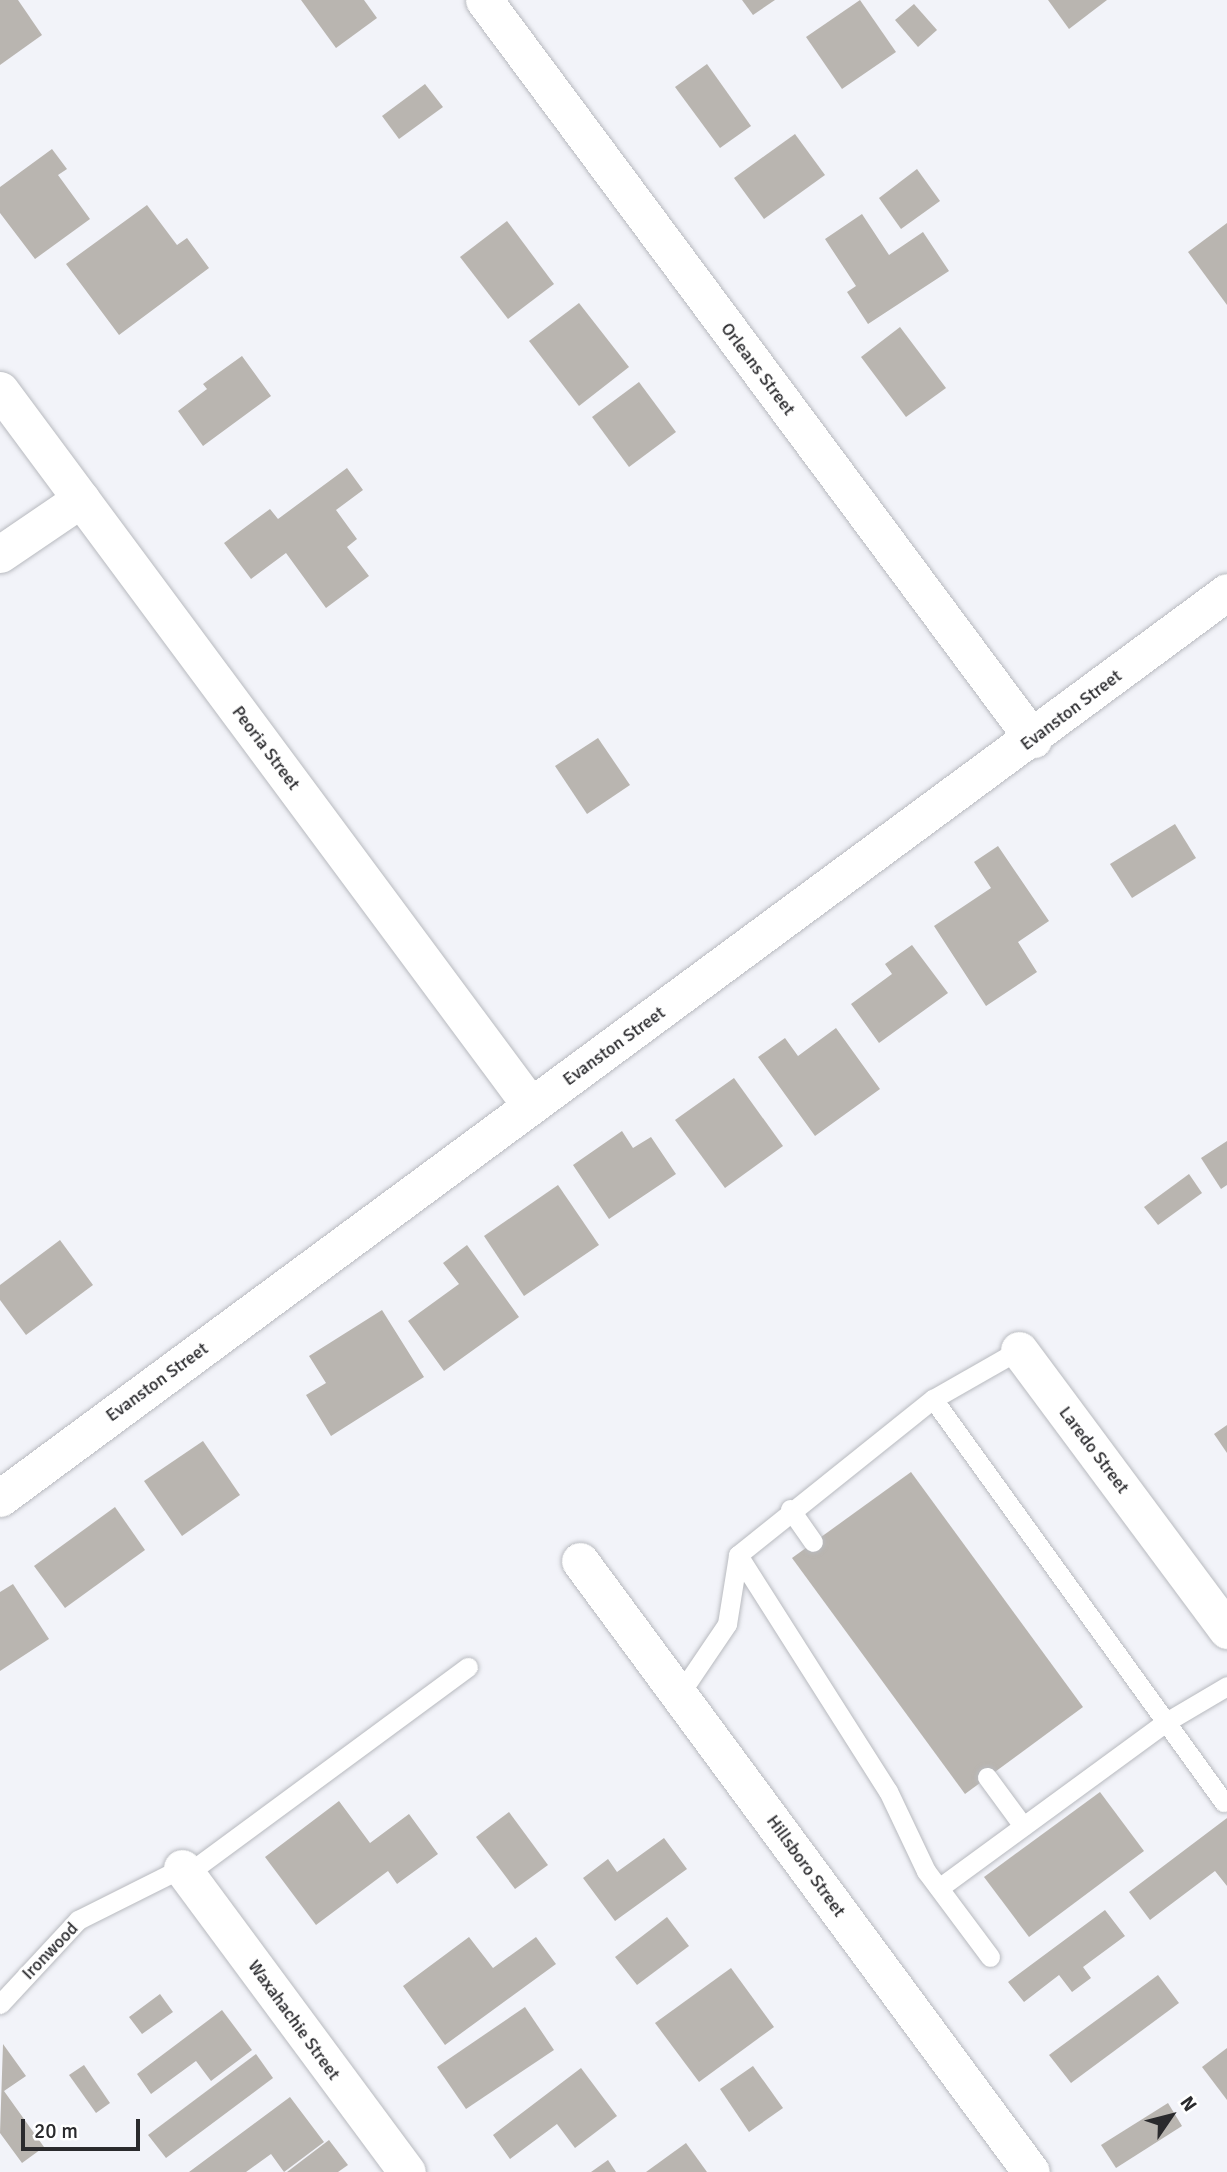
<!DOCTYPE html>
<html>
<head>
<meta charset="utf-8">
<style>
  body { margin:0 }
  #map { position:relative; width:1227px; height:2172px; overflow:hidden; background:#f2f3f9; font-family:Signika,sans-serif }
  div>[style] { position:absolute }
  .building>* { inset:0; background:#b9b5b0 }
  .roads { filter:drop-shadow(0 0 2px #b8babf) drop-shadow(0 0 2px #b8babf) }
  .service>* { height:19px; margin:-9.5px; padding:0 9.5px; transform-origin:9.5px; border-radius:9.5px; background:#fff }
  .minor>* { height:37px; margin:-18.5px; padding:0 18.5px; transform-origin:18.5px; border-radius:18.5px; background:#fff }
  span { translate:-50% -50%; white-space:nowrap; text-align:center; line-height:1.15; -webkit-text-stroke:5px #fff; paint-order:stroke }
  .street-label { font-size:18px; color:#2a2a2d }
  .north { position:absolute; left:1136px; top:2081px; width:70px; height:70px; -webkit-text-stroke:5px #fff; paint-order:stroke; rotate:55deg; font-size:19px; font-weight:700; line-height:28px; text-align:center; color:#2a2a2d }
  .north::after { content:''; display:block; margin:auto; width:24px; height:32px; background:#2a2a2d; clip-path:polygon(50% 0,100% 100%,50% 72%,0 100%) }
  .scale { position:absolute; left:21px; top:2119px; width:119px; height:32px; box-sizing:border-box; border:4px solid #2a2a2d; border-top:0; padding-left:9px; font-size:21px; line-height:24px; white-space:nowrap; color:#2a2a2d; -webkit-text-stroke:5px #fff; paint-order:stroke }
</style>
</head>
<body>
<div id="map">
  <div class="building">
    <i style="clip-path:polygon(0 0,18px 0,42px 35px,0 65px)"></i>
    <i style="clip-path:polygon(301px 0,364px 0,377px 18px,336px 48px)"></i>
    <i style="clip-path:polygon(742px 0,775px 0,753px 15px)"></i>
    <i style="clip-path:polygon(860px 0,896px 52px,842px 89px,806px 37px)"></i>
    <i style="clip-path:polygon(1048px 0,1107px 0,1069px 29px)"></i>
    <i style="clip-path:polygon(914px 4px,937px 30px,918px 47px,895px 20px)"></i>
    <i style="clip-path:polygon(707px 64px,751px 126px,720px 148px,675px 87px)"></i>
    <i style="clip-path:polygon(425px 84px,443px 107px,399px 139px,382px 116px)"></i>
    <i style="clip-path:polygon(795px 134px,825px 175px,764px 219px,734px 178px)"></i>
    <i style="clip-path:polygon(52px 149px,67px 169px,58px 175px,90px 219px,35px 259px,0 213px,0 187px)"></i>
    <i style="clip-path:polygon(917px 169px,940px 201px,901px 229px,879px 198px)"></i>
    <i style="clip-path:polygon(147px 205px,177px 245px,187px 238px,209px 268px,119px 335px,66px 264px)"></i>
    <i style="clip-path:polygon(862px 214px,889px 255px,923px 232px,949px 271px,868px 324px,847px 292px,856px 286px,825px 239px)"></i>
    <i style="clip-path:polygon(507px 221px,554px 284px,508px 319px,460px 257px)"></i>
    <i style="clip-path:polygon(1227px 223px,1227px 305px,1188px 252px)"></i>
    <i style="clip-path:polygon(579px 303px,629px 367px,579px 406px,529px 341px)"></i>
    <i style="clip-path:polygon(900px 327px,946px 388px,906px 417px,861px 357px)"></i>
    <i style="clip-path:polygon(242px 356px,271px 396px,203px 446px,178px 411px,207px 389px,203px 384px)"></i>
    <i style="clip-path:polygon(639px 382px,676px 432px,629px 467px,592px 417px)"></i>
    <i style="clip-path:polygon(347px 468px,363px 490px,336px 510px,357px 539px,347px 547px,369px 576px,326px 608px,286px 553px,251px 579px,224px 543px,270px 509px,278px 519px)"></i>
    <i style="clip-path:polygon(598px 738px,630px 785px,587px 814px,555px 766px)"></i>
    <i style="clip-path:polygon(1175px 824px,1196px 858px,1132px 898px,1110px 864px)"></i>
    <i style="clip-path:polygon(998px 846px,1049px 921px,1018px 942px,1037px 972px,986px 1006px,934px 926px,991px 888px,974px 862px)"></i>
    <i style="clip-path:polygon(912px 945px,948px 993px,879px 1043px,851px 1004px,892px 974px,885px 964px)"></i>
    <i style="clip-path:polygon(836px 1028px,880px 1089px,815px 1136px,758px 1057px,785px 1038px,798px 1056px)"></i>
    <i style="clip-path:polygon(734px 1078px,783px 1146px,725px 1188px,675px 1120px)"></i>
    <i style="clip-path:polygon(622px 1131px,633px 1148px,651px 1137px,676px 1174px,609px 1219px,573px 1165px)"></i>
    <i style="clip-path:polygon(1227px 1141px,1227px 1185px,1221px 1189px,1201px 1158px)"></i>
    <i style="clip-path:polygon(1189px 1174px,1202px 1193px,1158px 1225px,1144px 1207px)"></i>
    <i style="clip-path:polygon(558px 1185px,599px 1245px,524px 1296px,484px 1236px)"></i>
    <i style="clip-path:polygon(60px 1240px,93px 1285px,26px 1335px,0 1300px,0 1285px)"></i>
    <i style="clip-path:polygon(467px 1245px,519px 1317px,444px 1371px,408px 1321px,459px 1284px,443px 1263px)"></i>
    <i style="clip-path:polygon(382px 1310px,424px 1377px,331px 1436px,306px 1395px,326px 1383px,309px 1356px)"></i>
    <i style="clip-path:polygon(1227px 1425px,1227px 1453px,1214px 1434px)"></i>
    <i style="clip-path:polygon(203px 1441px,240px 1495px,182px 1536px,144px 1481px)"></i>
    <i style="clip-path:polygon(911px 1472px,1083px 1707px,965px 1794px,792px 1558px)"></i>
    <i style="clip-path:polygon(115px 1507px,145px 1550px,65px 1608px,34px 1566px)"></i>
    <i style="clip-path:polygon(13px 1584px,49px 1639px,0 1671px,0 1592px)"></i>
    <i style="clip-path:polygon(1100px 1792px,1144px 1851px,1029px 1937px,984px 1877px)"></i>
    <i style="clip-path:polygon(339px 1801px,370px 1843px,409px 1814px,438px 1854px,397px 1884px,388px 1871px,316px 1925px,265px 1857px)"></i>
    <i style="clip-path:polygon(509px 1812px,548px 1865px,515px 1889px,476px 1837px)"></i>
    <i style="clip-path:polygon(1227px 1818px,1227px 1886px,1215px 1871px,1150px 1920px,1129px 1892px)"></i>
    <i style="clip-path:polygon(664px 1838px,687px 1869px,615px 1921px,583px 1878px,608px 1859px,617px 1872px)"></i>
    <i style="clip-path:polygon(1105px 1910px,1125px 1936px,1083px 1967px,1091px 1978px,1072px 1992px,1059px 1975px,1024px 2002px,1008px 1982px)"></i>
    <i style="clip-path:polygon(667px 1917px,689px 1946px,637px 1985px,615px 1957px)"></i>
    <i style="clip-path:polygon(469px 1937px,493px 1968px,536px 1937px,556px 1964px,445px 2045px,403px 1986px)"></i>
    <i style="clip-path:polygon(731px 1968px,774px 2027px,699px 2082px,655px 2023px)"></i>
    <i style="clip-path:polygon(1158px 1975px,1179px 2003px,1071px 2083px,1049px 2055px)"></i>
    <i style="clip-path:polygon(160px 1994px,173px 2012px,142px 2034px,129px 2017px)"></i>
    <i style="clip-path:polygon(525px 2007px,554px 2050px,466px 2109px,437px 2067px)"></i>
    <i style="clip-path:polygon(222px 2010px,252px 2050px,211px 2081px,196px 2061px,151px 2094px,137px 2074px)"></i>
    <i style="clip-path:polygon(3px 2044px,26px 2076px,4px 2091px,44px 2147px,22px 2163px,0 2133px)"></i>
    <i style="clip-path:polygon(1227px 2048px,1227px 2100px,1202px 2067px)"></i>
    <i style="clip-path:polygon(256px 2054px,273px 2078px,166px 2158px,148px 2135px)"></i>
    <i style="clip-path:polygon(84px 2065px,110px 2103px,96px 2113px,69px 2075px)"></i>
    <i style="clip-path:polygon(753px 2066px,783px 2108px,749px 2132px,720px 2089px)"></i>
    <i style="clip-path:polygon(581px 2068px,617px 2116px,575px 2148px,557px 2124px,510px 2159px,493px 2135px)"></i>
    <i style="clip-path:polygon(290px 2097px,324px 2142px,284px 2172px,271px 2154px,246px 2172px,189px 2172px)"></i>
    <i style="clip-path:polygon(1168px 2103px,1182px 2126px,1116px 2168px,1101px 2145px)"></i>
    <i style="clip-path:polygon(329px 2140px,348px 2165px,338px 2172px,287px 2172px)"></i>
    <i style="clip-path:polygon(686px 2143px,707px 2172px,646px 2172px)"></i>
    <i style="clip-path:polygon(608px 2160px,616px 2172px,591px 2172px)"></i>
  </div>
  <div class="roads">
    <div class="service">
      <i style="left:933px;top:1399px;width:497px;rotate:54.2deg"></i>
      <i style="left:790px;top:1509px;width:40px;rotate:55.1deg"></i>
      <i style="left:738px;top:1555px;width:280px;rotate:57.6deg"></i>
      <i style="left:888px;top:1791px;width:89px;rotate:64.6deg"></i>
      <i style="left:926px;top:1871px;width:107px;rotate:53.3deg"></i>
      <i style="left:679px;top:1695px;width:86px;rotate:-55.9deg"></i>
      <i style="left:727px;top:1624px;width:70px;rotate:-80.9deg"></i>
      <i style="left:738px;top:1555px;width:250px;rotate:-38.7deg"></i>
      <i style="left:933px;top:1399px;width:99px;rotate:-29.7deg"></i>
      <i style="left:987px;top:1777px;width:61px;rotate:53.7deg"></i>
      <i style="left:187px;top:1874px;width:349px;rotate:-36.4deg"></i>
      <i style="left:939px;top:1888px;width:281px;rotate:-36.2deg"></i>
      <i style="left:1166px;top:1722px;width:71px;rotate:-30.5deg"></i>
      <i style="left:0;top:2004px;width:115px;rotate:-47.1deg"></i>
      <i style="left:78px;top:1920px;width:116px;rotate:-26.6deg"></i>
    </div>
    <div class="minor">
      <i style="left:484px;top:0;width:921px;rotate:53.39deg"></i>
      <i style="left:0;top:390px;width:891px;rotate:53.44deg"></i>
      <i style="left:0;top:554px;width:98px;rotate:-34.2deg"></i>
      <i style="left:1019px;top:1350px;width:349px;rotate:53.4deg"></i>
      <i style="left:0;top:1498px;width:1525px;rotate:-36.44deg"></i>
      <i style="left:580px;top:1561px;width:759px;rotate:53.57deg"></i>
      <i style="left:182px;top:1868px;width:378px;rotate:53.5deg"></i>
    </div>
  </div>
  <div class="street-label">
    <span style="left:758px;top:369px;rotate:53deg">Orleans Street</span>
    <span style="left:1071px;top:710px;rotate:-37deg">Evanston Street</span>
    <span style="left:266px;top:748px;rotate:53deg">Peoria Street</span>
    <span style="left:614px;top:1046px;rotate:-36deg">Evanston Street</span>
    <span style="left:157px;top:1382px;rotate:-36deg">Evanston Street</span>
    <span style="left:1094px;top:1450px;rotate:53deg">Laredo Street</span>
    <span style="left:806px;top:1866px;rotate:54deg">Hillsboro Street</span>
    <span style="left:50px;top:1951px;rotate:-46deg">Ironwood</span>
    <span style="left:294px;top:2020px;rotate:54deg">Waxahachie Street</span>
  </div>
  <div class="north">N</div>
  <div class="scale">20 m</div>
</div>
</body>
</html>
